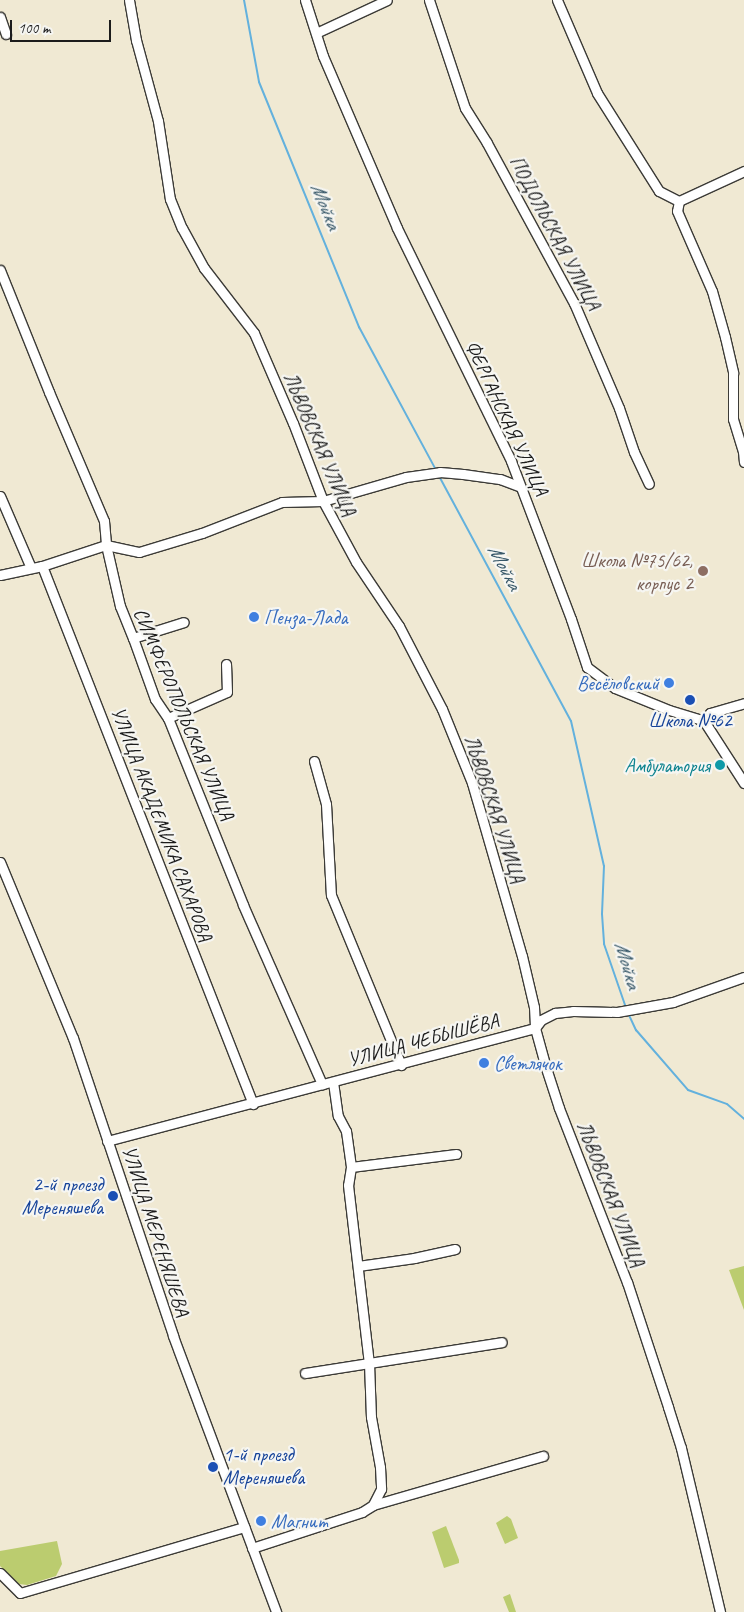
<!DOCTYPE html>
<meta charset="utf-8">
<style>
body{margin:0}
#map{position:relative;width:744px;height:1612px;overflow:hidden;background:#f0e9d3;font-family:Caveat,sans-serif}
div>[style]{position:absolute}
[style*='--x']{left:calc(var(--x)*1px);top:calc(var(--y)*1px);width:calc(var(--w)*1px);rotate:calc(var(--a)*1deg)}
.green>*{inset:0;background:#bbcc6f}
.stream>*{height:2px;margin:-1px;padding:0 1px;transform-origin:1px;border-radius:1px;background:#63b1dd}
.roads{filter:drop-shadow(1px 0 #3c3b37) drop-shadow(-1px 0 #3c3b37) drop-shadow(0 1px #3c3b37) drop-shadow(0 -1px #3c3b37)}
.minor>*{height:9px;margin:-4.5px;padding:0 4.5px;transform-origin:4.5px;border-radius:4.5px;background:#fff}
.dots>*{width:14px;height:14px;translate:-50% -50%;box-sizing:border-box;border:2px solid #f6f6f2;border-radius:50%}
span{translate:-50% -50%;white-space:nowrap;text-align:center;line-height:1.15;-webkit-text-stroke:4.5px #f6f6f2;paint-order:stroke}
.street-label{font-size:20px;color:#1c1c1c}
.education-label{font-size:20px;color:#785e54}
.right{translate:-100% -50%;text-align:right}
.shop-label{font-size:20px;color:#366cbe}
.left{translate:0 -50%;text-align:left}
.transit-label{font-size:20px;color:#164399}
.culture-label{font-size:20px;color:#0d838f}
.water-label{font-size:21px;color:#385869;font-style:italic}
.scale{position:absolute;left:10px;top:20px;width:101px;height:22px;box-sizing:border-box;border:2px solid #1c1c1c;border-top:0;padding-left:6px;font-size:15px;line-height:18px;white-space:nowrap;color:#1c1c1c;-webkit-text-stroke:4px #f6f6f2;paint-order:stroke}
</style>
<div id="map">
<div class="green">
<div style="clip-path:polygon(744px 1266px,744px 1310px,729px 1270px)"></div>
<div style="clip-path:polygon(507px 1516px,511px 1519px,518px 1538px,505px 1544px,496px 1523px)"></div>
<div style="clip-path:polygon(446px 1526px,459px 1560px,459px 1563px,444px 1568px,432px 1532px)"></div>
<div style="clip-path:polygon(57px 1541px,62px 1564px,56px 1576px,27px 1585px,19px 1584px,0 1566px,0 1551px)"></div>
<div style="clip-path:polygon(510px 1594px,516px 1612px,509px 1612px,503px 1597px)"></div>
</div>
<div class="stream">
<div style="--x:244;--y:0;--w:83;--a:79.6"></div>
<div style="--x:259;--y:82;--w:265;--a:67.8"></div>
<div style="--x:359;--y:327;--w:162;--a:61.7"></div>
<div style="--x:439;--y:476;--w:278;--a:61.7"></div>
<div style="--x:571;--y:721;--w:149;--a:77.2"></div>
<div style="--x:604;--y:866;--w:48;--a:92.4"></div>
<div style="--x:602;--y:914;--w:30;--a:86"></div>
<div style="--x:604;--y:944;--w:68;--a:71"></div>
<div style="--x:628;--y:1013;--w:19;--a:65"></div>
<div style="--x:636;--y:1030;--w:79;--a:49.1"></div>
<div style="--x:688;--y:1090;--w:41;--a:19.7"></div>
<div style="--x:727;--y:1104;--w:23;--a:41"></div>
</div>
<div class="roads">
<div class="minor">
<div style="--x:129;--y:0;--w:41;--a:80.1"></div>
<div style="--x:136;--y:40;--w:84;--a:74.8"></div>
<div style="--x:158;--y:121;--w:79;--a:81.3"></div>
<div style="--x:170;--y:199;--w:31;--a:68"></div>
<div style="--x:182;--y:228;--w:46;--a:61.2"></div>
<div style="--x:204;--y:268;--w:82;--a:52.4"></div>
<div style="--x:254;--y:333;--w:98;--a:66.6"></div>
<div style="--x:293;--y:423;--w:84;--a:69"></div>
<div style="--x:323;--y:501;--w:69;--a:61.6"></div>
<div style="--x:356;--y:562;--w:77;--a:56.1"></div>
<div style="--x:399;--y:626;--w:93;--a:62.6"></div>
<div style="--x:442;--y:709;--w:80;--a:67.9"></div>
<div style="--x:472;--y:783;--w:180;--a:73.9"></div>
<div style="--x:522;--y:956;--w:52;--a:76.8"></div>
<div style="--x:534;--y:1007;--w:21;--a:87"></div>
<div style="--x:535;--y:1028;--w:41;--a:74.6"></div>
<div style="--x:546;--y:1068;--w:42;--a:72"></div>
<div style="--x:559;--y:1108;--w:187;--a:68.7"></div>
<div style="--x:627;--y:1282;--w:132;--a:71.8"></div>
<div style="--x:668;--y:1407;--w:43;--a:72.4"></div>
<div style="--x:681;--y:1448;--w:169;--a:76.6"></div>
<div style="--x:305;--y:0;--w:59;--a:72.2"></div>
<div style="--x:323;--y:56;--w:187;--a:66.7"></div>
<div style="--x:397;--y:228;--w:259;--a:63.9"></div>
<div style="--x:511;--y:461;--w:169;--a:69.2"></div>
<div style="--x:571;--y:619;--w:51;--a:71.6"></div>
<div style="--x:587;--y:667;--w:35;--a:37"></div>
<div style="--x:615;--y:688;--w:58;--a:22.2"></div>
<div style="--x:669;--y:710;--w:37;--a:17"></div>
<div style="--x:704;--y:721;--w:74;--a:57.2"></div>
<div style="--x:429;--y:0;--w:114;--a:71.6"></div>
<div style="--x:465;--y:108;--w:41;--a:57.8"></div>
<div style="--x:487;--y:143;--w:182;--a:61.5"></div>
<div style="--x:574;--y:303;--w:114;--a:66.8"></div>
<div style="--x:619;--y:408;--w:46;--a:71.2"></div>
<div style="--x:634;--y:452;--w:35;--a:65"></div>
<div style="--x:557;--y:0;--w:101;--a:66.7"></div>
<div style="--x:597;--y:93;--w:116;--a:57.7"></div>
<div style="--x:659;--y:191;--w:22;--a:27"></div>
<div style="--x:679;--y:201;--w:72;--a:-24.8"></div>
<div style="--x:0;--y:17;--w:18;--a:71"></div>
<div style="--x:316;--y:33;--w:78;--a:-24.9"></div>
<div style="--x:679;--y:201;--w:10;--a:101"></div>
<div style="--x:677;--y:211;--w:87;--a:66.4"></div>
<div style="--x:712;--y:291;--w:48;--a:74.2"></div>
<div style="--x:725;--y:337;--w:37;--a:77"></div>
<div style="--x:733;--y:373;--w:46;--a:90"></div>
<div style="--x:733;--y:419;--w:34;--a:73"></div>
<div style="--x:743;--y:451;--w:11;--a:85"></div>
<div style="--x:0;--y:270;--w:131;--a:68.1"></div>
<div style="--x:49;--y:392;--w:140;--a:66.9"></div>
<div style="--x:104;--y:521;--w:24;--a:85"></div>
<div style="--x:106;--y:545;--w:63;--a:77.1"></div>
<div style="--x:120;--y:606;--w:35;--a:68"></div>
<div style="--x:133;--y:638;--w:65;--a:70.2"></div>
<div style="--x:155;--y:699;--w:23;--a:56"></div>
<div style="--x:168;--y:718;--w:201;--a:68.1"></div>
<div style="--x:243;--y:905;--w:196;--a:66.2"></div>
<div style="--x:0;--y:496;--w:78;--a:66.7"></div>
<div style="--x:42;--y:566;--w:578;--a:68.59"></div>
<div style="--x:0;--y:575;--w:43;--a:-12.1"></div>
<div style="--x:42;--y:566;--w:67;--a:-18.2"></div>
<div style="--x:106;--y:545;--w:34;--a:12"></div>
<div style="--x:139;--y:552;--w:66;--a:-16.8"></div>
<div style="--x:202;--y:533;--w:86;--a:-21.2"></div>
<div style="--x:282;--y:502;--w:41;--a:-1.4"></div>
<div style="--x:323;--y:501;--w:86;--a:-16.1"></div>
<div style="--x:406;--y:477;--w:34;--a:-8"></div>
<div style="--x:440;--y:472;--w:23;--a:5"></div>
<div style="--x:463;--y:474;--w:37;--a:8"></div>
<div style="--x:500;--y:479;--w:22;--a:21"></div>
<div style="--x:133;--y:638;--w:53;--a:-17.4"></div>
<div style="--x:168;--y:718;--w:64;--a:-23.8"></div>
<div style="--x:227;--y:692;--w:28;--a:-92"></div>
<div style="--x:704;--y:721;--w:10;--a:-53"></div>
<div style="--x:710;--y:713;--w:35;--a:-16"></div>
<div style="--x:314;--y:761;--w:45;--a:74.4"></div>
<div style="--x:326;--y:804;--w:91;--a:86.9"></div>
<div style="--x:331;--y:895;--w:184;--a:67.6"></div>
<div style="--x:0;--y:862;--w:191;--a:67.5"></div>
<div style="--x:73;--y:1038;--w:314;--a:71.4"></div>
<div style="--x:173;--y:1336;--w:295;--a:69.5"></div>
<div style="--x:333;--y:1082;--w:34;--a:82"></div>
<div style="--x:338;--y:1116;--w:17;--a:62"></div>
<div style="--x:346;--y:1131;--w:36;--a:82"></div>
<div style="--x:351;--y:1167;--w:18;--a:99"></div>
<div style="--x:348;--y:1185;--w:179;--a:83.3"></div>
<div style="--x:369;--y:1363;--w:54;--a:87.9"></div>
<div style="--x:371;--y:1417;--w:51;--a:79.8"></div>
<div style="--x:380;--y:1467;--w:22;--a:87"></div>
<div style="--x:381;--y:1489;--w:18;--a:117"></div>
<div style="--x:107;--y:1141;--w:443;--a:-14.8"></div>
<div style="--x:535;--y:1028;--w:10;--a:-53"></div>
<div style="--x:541;--y:1020;--w:16;--a:-27"></div>
<div style="--x:555;--y:1013;--w:18;--a:-6"></div>
<div style="--x:573;--y:1011;--w:44;--a:1.3"></div>
<div style="--x:617;--y:1012;--w:57;--a:-10.1"></div>
<div style="--x:673;--y:1002;--w:75;--a:-19.4"></div>
<div style="--x:351;--y:1167;--w:106;--a:-7.1"></div>
<div style="--x:358;--y:1266;--w:57;--a:-8.1"></div>
<div style="--x:414;--y:1258;--w:42;--a:-12.4"></div>
<div style="--x:305;--y:1373;--w:199;--a:-8.9"></div>
<div style="--x:252;--y:1548;--w:116;--a:-18.1"></div>
<div style="--x:362;--y:1512;--w:13;--a:-32"></div>
<div style="--x:373;--y:1505;--w:177;--a:-16.1"></div>
<div style="--x:0;--y:1573;--w:28;--a:45"></div>
<div style="--x:20;--y:1593;--w:234;--a:-16.4"></div>
</div>
</div>
<div class="dots">
<div style="left:703px;top:571px;background:#8d6e63"></div>
<div style="left:254px;top:617px;background:#3f7fe0"></div>
<div style="left:669px;top:683px;background:#3f7fe0"></div>
<div style="left:690px;top:700px;background:#1a4fb4"></div>
<div style="left:720px;top:765px;background:#0f9aa8"></div>
<div style="left:484px;top:1063px;background:#3f7fe0"></div>
<div style="left:113px;top:1196px;background:#1a4fb4"></div>
<div style="left:213px;top:1467px;background:#1a4fb4"></div>
<div style="left:261px;top:1521px;background:#3f7fe0"></div>
</div>
<div class="street-label">
<span style="left:555px;top:233px;rotate:62deg">ПОДОЛЬСКАЯ УЛИЦА</span>
<span style="left:507px;top:418px;rotate:65deg">ФЕРГАНСКАЯ УЛИЦА</span>
<span style="left:320px;top:444px;rotate:67deg">ЛЬВОВСКАЯ УЛИЦА</span>
<span style="left:184px;top:714px;rotate:67deg">СИМФЕРОПОЛЬСКАЯ УЛИЦА</span>
<span style="left:495px;top:809px;rotate:72deg">ЛЬВОВСКАЯ УЛИЦА</span>
<span style="left:162px;top:824px;rotate:69deg">УЛИЦА АКАДЕМИКА САХАРОВА</span>
<span style="left:423px;top:1040px;rotate:-15deg">УЛИЦА ЧЕБЫШЁВА</span>
<span style="left:611px;top:1194px;rotate:69deg">ЛЬВОВСКАЯ УЛИЦА</span>
<span style="left:156px;top:1231px;rotate:72deg">УЛИЦА МЕРЕНЯШЕВА</span>
</div>
<div class="education-label">
<span class="right" style="left:693px;top:572px">Школа №75/62,<br>корпус 2</span>
</div>
<div class="shop-label">
<span class="left" style="left:264px;top:617px">Пенза-Лада</span>
<span class="right" style="left:659px;top:683px">Весёловский</span>
<span class="left" style="left:494px;top:1063px">Светлячок</span>
<span class="left" style="left:271px;top:1521px">Магнит</span>
</div>
<div class="transit-label">
<span style="left:690px;top:720px">Школа №62</span>
<span class="right" style="left:103px;top:1196px">2-й проезд<br>Мереняшева</span>
<span class="left" style="left:223px;top:1466px">1-й проезд<br>Мереняшева</span>
</div>
<div class="culture-label">
<span class="right" style="left:710px;top:765px">Амбулатория</span>
</div>
<div class="water-label">
<span style="left:326px;top:206px;rotate:68deg">Мойка</span>
<span style="left:505px;top:567px;rotate:62deg">Мойка</span>
<span style="left:628px;top:965px;rotate:74deg">Мойка</span>
</div>
<div class="scale">100 m</div>
</div>
